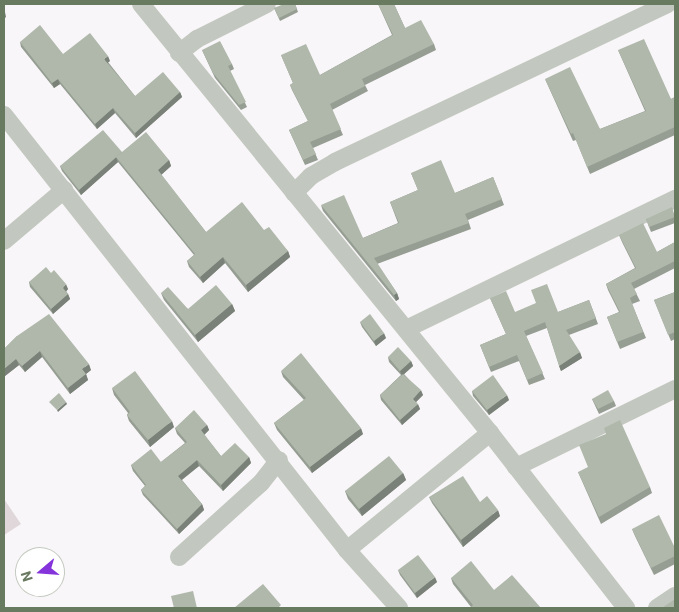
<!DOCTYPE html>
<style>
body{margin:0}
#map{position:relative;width:679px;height:612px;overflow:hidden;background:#f8f6f8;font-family:Roboto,sans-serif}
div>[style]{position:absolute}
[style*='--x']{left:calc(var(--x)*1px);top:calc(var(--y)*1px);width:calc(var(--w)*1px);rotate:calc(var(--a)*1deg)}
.green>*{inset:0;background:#dfd7d9}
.minor>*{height:18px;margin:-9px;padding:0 9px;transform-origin:9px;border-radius:9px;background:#c2c8bf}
.wall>*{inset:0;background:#969e93}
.shaded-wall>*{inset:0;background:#7a8178}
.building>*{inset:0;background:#afb8ab}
span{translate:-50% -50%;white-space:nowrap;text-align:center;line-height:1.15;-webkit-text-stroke:5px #fff;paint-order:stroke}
.frame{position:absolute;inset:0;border:5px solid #687a60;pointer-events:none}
.north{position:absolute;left:15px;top:547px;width:50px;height:50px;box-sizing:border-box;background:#fff;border:1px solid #c3cabf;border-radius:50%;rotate:252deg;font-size:14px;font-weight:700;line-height:20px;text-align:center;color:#687a60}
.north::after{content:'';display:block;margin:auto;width:18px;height:22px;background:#8434da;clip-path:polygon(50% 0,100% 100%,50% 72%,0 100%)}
</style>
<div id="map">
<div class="green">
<div style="clip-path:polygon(4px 499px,21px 524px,4px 535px)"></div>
</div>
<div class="minor">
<div style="--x:141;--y:4;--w:553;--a:50.87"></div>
<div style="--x:490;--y:433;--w:222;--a:52.1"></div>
<div style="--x:179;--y:53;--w:23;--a:-38"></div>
<div style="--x:197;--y:39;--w:78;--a:-26.6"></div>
<div style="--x:4;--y:115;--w:554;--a:51.74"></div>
<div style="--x:347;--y:550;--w:78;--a:48.1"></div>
<div style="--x:294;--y:193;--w:24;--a:-45"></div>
<div style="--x:311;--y:176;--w:28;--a:-30"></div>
<div style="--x:335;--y:162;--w:368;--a:-25.4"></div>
<div style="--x:4;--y:241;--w:79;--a:-40.4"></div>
<div style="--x:406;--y:329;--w:299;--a:-25.8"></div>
<div style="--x:516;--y:467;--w:177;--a:-26.1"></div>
<div style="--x:347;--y:550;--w:185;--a:-39.3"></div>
<div style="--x:179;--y:557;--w:110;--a:-42.1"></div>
<div style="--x:261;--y:483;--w:29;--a:-52"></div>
<div style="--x:657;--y:608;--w:22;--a:-34"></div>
</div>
<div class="wall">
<div style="clip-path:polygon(295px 4px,298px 12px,280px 21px,274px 8px)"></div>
<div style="clip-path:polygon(378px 4px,394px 4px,405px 28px,434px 44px,436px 50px,365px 85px,368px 91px,332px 110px,343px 135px,313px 148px,318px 160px,305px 165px,289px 130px,308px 121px,292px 90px,290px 85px,293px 83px,281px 55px,320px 75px,392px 35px)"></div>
<div style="clip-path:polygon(20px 42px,63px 54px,110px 61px,108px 62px,135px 96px,180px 92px,182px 97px,136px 138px,115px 113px,97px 129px,60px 84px,54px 88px,21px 47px)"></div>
<div style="clip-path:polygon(202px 50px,232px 64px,234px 69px,230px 71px,247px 107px,241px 110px,215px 78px)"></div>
<div style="clip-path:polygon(618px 50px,671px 99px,675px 97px,675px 135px,590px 174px,576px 140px,573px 141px,545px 79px,600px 129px,645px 111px)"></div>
<div style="clip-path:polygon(122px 152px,169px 160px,171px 166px,161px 175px,206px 232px,264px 230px,288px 251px,290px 257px,248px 292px,225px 263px,203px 283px,189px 267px,187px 261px,194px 255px,118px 162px,81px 195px,62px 171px,60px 166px)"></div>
<div style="clip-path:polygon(411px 173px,455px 193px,493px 177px,504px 205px,468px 220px,471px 229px,377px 264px,397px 293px,399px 299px,396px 301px,323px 211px,321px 205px,363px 238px,398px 223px,390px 202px,418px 190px)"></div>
<div style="clip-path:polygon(675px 216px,675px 223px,651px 232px,646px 219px)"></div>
<div style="clip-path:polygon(619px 235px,657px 252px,675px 242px,675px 268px,634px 289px,640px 301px,632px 304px,646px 338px,620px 349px,607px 317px,619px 312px,608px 290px,606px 284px,635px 268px,622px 242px)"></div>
<div style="clip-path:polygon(51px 273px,68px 289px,66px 291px,68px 294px,70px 299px,53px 314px,30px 287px,29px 282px)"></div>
<div style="clip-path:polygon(675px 292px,675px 339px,671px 341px,654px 300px)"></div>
<div style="clip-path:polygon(161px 293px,188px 309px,232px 304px,235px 311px,198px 342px,164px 300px)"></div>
<div style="clip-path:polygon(490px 298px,515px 312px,558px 312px,589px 300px,598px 324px,569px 335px,582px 358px,561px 371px,547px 328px,526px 336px,545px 379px,529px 385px,519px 361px,491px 372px,480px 345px,506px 334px)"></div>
<div style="clip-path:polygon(360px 322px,386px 338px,376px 346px,362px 327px)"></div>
<div style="clip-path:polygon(17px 336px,91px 370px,86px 374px,88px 380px,70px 394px,42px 357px,25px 372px,19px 365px,5px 376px,4px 374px,4px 349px)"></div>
<div style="clip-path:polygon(388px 357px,411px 361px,413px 366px,404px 374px,423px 395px,416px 402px,420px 409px,402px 425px,381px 400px,380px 395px,401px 375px,389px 362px)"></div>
<div style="clip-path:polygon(281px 371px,363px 434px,312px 473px,277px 430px,274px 423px,304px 400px,283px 377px)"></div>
<div style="clip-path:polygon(112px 388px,174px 427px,150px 447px,129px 421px,127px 415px,128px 413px,114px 395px)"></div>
<div style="clip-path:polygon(472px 391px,509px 400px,489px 415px,473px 396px)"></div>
<div style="clip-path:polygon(592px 399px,614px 401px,616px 406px,599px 414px)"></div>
<div style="clip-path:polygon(207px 425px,209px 430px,204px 435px,221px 456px,249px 457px,251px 463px,223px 491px,199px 466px,182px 480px,202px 504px,204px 510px,179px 534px,143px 495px,141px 490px,145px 486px,133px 471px,131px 465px,161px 462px,185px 443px,177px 434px,175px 428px)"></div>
<div style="clip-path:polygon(578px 472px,650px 487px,652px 493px,601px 524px)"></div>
<div style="clip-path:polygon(403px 473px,406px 480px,362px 516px,348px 499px,345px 491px)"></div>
<div style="clip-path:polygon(429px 497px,500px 516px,463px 547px,432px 503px)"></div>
<div style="clip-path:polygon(632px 529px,675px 548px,675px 564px,654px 575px,635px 536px)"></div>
<div style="clip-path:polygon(398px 570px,437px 582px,417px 598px,400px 575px)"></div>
<div style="clip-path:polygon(451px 578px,494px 590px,541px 608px,471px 607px,453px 584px)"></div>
</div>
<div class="shaded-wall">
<div style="clip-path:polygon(5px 12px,6px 17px,4px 19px,4px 13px)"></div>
<div style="clip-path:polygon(108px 56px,110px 61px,106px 64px,104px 59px)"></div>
<div style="clip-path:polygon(58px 79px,60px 84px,54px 88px,52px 83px)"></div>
<div style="clip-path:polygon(180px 92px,182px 97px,136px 138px,135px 133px)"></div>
<div style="clip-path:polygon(113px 108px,115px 113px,97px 129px,95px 124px)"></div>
<div style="clip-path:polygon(122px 152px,116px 157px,118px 162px,81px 195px,79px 190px)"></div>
<div style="clip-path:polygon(169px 160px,171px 166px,160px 176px,158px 170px)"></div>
<div style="clip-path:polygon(288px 251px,290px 257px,248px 292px,246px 285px)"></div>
<div style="clip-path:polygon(223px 257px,225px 263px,203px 283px,200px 277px)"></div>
<div style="clip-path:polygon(66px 284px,68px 289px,65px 293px,63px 288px)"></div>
<div style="clip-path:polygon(397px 293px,399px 299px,396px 301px,394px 295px)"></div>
<div style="clip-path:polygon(68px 294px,70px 299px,53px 314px,51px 309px)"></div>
<div style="clip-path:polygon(232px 304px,235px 311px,198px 342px,195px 335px)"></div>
<div style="clip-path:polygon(384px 333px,386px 338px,376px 346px,374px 341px)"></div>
<div style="clip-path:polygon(40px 351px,42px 357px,25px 372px,22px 366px)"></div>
<div style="clip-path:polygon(580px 352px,582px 358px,561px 371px,559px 366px)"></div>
<div style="clip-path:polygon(16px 359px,19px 365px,5px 376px,4px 369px)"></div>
<div style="clip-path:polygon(411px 361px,413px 366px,402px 376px,400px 371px)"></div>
<div style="clip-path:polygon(89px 364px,91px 370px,86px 374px,88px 380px,70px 394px,68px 388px,82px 369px)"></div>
<div style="clip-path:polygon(421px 390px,423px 395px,414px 404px,413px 399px)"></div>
<div style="clip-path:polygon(507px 395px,509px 400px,489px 415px,487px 410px)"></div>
<div style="clip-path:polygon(66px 402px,67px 404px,58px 412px,57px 410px)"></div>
<div style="clip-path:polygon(418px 404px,420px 409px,402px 425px,400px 420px)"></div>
<div style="clip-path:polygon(172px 421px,174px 427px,150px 447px,148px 440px)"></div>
<div style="clip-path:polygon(207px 425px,209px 430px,203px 436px,201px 430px)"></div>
<div style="clip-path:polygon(361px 428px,363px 434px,312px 473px,310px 467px)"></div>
<div style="clip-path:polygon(249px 457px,251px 463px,223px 491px,221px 485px)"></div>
<div style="clip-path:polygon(197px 460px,199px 466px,180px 481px,178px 476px)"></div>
<div style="clip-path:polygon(403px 473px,406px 480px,362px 516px,359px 509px)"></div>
<div style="clip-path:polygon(202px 504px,204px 510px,179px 534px,177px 529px)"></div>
<div style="clip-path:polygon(498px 510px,500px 516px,463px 547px,461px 540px)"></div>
<div style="clip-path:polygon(435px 577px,437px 582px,417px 598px,415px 593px)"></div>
</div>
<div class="building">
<div style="clip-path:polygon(284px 4px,295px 4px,297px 9px,279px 18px,274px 8px)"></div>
<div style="clip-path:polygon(378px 4px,394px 4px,405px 28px,421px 20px,434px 44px,362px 79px,365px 86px,330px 104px,341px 129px,310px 142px,316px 154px,303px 160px,289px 130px,308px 121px,290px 85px,293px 83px,281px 55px,306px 44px,320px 75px,393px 35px)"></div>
<div style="clip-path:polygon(40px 25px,63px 54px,90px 33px,108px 56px,104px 59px,135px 96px,163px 72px,180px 92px,135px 133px,113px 108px,95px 124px,58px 79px,52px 83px,20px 42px)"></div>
<div style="clip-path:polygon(644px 39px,671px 99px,675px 97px,675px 127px,587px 167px,573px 133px,571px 134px,545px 79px,570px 67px,600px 129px,646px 111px,618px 50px)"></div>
<div style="clip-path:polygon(220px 41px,232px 64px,228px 66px,246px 102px,239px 105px,213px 73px,202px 50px)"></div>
<div style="clip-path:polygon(103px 130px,122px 152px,79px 190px,60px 166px)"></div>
<div style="clip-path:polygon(146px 132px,169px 160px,158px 170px,206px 232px,242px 202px,264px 230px,269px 227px,288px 251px,246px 285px,223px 257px,200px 277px,187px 261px,195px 254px,116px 157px)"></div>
<div style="clip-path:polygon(441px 160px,455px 193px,493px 177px,502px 199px,465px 214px,469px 223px,374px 258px,397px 293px,394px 295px,321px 205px,344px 195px,363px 238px,399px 223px,390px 202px,418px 190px,411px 173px)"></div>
<div style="clip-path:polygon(672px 207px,675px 217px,649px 227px,646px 219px)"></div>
<div style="clip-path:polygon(643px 223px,657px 252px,675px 242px,675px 261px,631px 283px,637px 294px,630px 298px,643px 332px,617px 342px,607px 317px,620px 312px,606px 284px,636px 268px,619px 235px)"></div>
<div style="clip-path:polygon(46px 267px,51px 273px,54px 270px,66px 284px,63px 288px,68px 294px,51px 309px,29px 282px)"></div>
<div style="clip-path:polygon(547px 284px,558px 312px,589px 300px,596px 318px,566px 330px,580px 352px,559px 366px,545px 322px,524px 331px,543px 373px,527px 380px,517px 355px,489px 367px,480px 345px,506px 334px,490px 298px,506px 291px,515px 312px,536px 303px,531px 290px)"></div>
<div style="clip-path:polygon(216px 285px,232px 304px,195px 335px,161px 293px,168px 287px,188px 309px)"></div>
<div style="clip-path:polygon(675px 292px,675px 332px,668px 335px,654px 300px)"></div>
<div style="clip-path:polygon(49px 314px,89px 364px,82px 369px,86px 374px,68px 388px,40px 351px,22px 366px,16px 359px,4px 369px,4px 349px,17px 336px)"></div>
<div style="clip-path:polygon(370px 314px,384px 333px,374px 341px,360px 322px)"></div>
<div style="clip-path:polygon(398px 347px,411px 361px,400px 371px,388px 357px)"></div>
<div style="clip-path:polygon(301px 353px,361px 428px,310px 467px,274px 423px,306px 398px,281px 371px)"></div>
<div style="clip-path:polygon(135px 371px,172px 421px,148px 440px,127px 415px,130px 412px,112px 388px)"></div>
<div style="clip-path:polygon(403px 374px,421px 390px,413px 399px,418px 404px,400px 420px,380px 395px)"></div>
<div style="clip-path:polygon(493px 375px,507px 395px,487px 410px,472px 391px)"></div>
<div style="clip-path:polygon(608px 390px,614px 401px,598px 409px,592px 399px)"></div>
<div style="clip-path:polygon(59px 393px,66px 402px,57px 410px,49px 402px)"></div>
<div style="clip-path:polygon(194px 410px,207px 425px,201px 430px,221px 456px,235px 443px,249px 457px,221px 485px,197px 460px,178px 476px,202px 504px,177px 529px,141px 490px,146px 485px,131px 465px,151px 449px,161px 462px,187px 442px,175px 428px)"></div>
<div style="clip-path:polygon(620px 420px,650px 487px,599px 517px,578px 472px,588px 467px,579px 445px,606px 434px,604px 428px)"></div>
<div style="clip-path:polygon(389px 456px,403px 473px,359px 509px,345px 491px)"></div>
<div style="clip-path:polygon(463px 476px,480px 502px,487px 496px,498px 510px,461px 540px,429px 497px)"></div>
<div style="clip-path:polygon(659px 515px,675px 548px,675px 556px,651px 568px,632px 529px)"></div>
<div style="clip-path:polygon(418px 555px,435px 577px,415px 593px,398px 570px)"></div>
<div style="clip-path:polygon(471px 561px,494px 590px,512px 575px,541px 608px,470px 608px,473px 605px,451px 578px)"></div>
<div style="clip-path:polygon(263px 584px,281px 605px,278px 608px,234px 608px)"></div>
<div style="clip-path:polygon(193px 591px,197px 608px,174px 608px,171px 596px)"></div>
<div style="clip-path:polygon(675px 599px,675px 608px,662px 608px)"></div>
</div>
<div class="frame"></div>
<div class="north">N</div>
</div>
